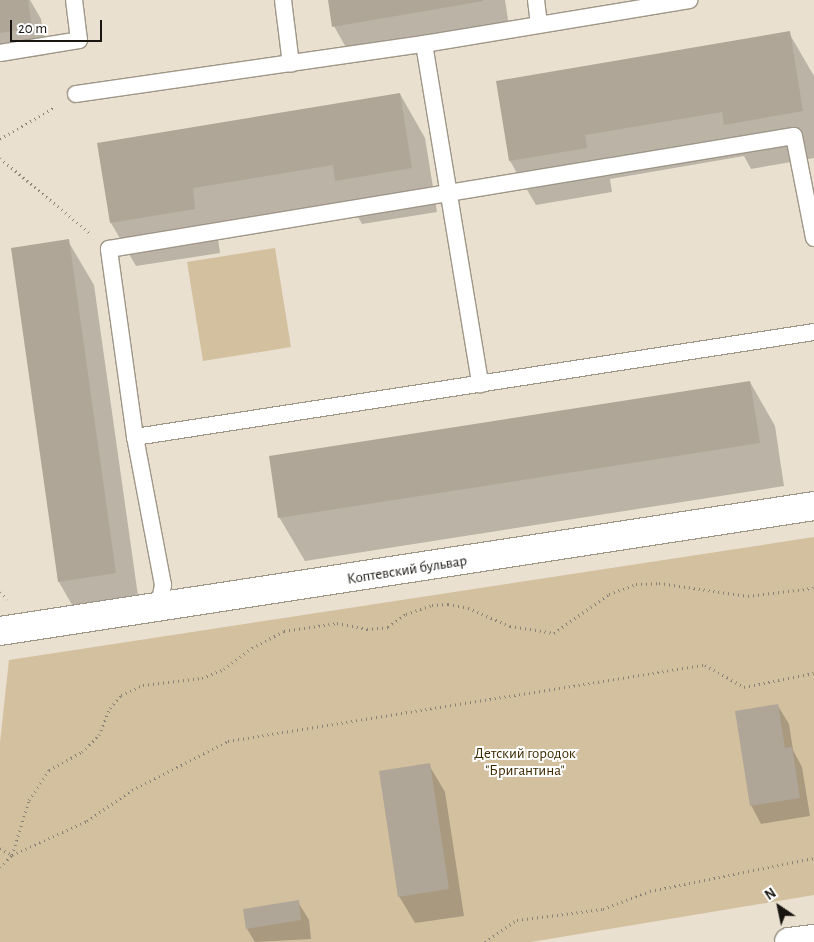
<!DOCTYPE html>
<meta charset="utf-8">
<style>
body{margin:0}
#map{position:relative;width:814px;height:942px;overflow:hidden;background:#e9e0d0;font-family:"Alegreya Sans",sans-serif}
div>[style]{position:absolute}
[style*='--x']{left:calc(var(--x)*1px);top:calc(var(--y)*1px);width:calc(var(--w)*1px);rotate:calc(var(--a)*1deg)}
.green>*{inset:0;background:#d3c09f}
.shadow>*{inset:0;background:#0003}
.building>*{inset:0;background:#afa697}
.path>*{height:3px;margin-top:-1.5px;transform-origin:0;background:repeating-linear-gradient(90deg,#888277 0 1px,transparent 0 5px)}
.roads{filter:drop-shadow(1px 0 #9e9687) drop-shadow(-1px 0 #9e9687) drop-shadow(0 1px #9e9687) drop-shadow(0 -1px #9e9687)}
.service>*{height:16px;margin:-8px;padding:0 8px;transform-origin:8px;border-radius:8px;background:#fff}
.minor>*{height:28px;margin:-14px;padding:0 14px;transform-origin:14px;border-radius:14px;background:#fff}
.tertiary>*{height:28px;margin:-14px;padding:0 14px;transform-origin:14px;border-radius:14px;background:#fff}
span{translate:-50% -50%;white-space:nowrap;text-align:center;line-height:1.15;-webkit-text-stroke:4px #fff;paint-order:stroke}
.street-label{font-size:15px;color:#191611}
.park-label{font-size:15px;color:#3f2b02}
.north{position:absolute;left:754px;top:882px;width:50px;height:50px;-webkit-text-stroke:4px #fff;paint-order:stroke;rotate:326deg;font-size:14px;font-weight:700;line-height:20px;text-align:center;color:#191611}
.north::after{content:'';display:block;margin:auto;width:18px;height:22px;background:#191611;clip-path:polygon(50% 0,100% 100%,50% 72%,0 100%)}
.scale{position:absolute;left:10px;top:20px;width:92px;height:22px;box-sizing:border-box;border:2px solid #191611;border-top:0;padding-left:6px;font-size:15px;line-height:18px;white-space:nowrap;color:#191611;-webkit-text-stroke:4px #fff;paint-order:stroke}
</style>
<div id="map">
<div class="green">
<div style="clip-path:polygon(275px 248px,291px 347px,203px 361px,187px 262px)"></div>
<div style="clip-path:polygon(814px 537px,814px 895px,531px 942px,0 942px,0 742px,9px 660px)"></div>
</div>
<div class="shadow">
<div style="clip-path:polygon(0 0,30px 0,41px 19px,47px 55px,0 62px)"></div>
<div style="clip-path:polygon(329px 0,505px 0,509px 26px,349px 53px,334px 26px)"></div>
<div style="clip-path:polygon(789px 33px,814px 76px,814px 158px,751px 169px,744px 156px,610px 179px,612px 192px,536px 205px,510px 161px)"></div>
<div style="clip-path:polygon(400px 94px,425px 138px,437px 212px,362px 224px,354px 210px,217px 232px,220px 253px,136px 266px,111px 223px)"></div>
<div style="clip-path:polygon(68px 241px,94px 285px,141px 617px,84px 626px,59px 582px)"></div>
<div style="clip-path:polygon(750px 382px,775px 426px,784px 486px,305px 561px,279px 517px)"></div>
<div style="clip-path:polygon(778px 706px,789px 724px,793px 750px,802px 767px,810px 816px,761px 824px,751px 805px)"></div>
<div style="clip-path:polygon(429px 765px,445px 792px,464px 916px,415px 923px,399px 896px)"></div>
<div style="clip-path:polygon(298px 902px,309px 920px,311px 939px,255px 942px,247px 929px)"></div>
</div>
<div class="building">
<div style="clip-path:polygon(0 0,28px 0,32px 28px,0 33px)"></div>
<div style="clip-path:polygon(328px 0,483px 0,483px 1px,332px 27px)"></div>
<div style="clip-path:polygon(790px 31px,803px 111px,724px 125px,722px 112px,585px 135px,587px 148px,509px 161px,496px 81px)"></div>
<div style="clip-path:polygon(400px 93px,412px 168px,335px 181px,333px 165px,193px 188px,195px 209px,110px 223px,97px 143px)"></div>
<div style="clip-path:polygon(69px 239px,116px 573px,58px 582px,11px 248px)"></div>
<div style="clip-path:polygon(750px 381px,760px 443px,278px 518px,269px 456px)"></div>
<div style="clip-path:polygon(778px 704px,785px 748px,792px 747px,800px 798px,750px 806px,735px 711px)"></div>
<div style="clip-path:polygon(430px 763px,449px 889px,398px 897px,379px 771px)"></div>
<div style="clip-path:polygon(299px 900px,301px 920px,246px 929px,243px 909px)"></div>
</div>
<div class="path">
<div style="--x:0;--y:139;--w:64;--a:-30.2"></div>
<div style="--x:0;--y:158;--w:119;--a:39.9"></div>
<div style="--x:0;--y:592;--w:10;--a:45"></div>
<div style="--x:0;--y:848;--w:14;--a:30"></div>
<div style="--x:12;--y:855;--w:58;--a:-72.8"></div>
<div style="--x:29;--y:800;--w:36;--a:-56"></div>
<div style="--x:49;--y:770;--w:38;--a:-29"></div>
<div style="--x:82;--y:752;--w:24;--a:-45"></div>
<div style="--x:99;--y:735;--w:29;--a:-68"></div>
<div style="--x:110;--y:708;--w:17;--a:-50"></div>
<div style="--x:121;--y:695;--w:24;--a:-24"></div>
<div style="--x:143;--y:685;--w:59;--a:-6.8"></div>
<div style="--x:202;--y:678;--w:24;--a:-22"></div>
<div style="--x:224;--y:669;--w:35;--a:-37"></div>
<div style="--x:252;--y:648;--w:36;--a:-28"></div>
<div style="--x:284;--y:631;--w:54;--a:-8.6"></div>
<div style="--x:337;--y:623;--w:31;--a:11"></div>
<div style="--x:367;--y:629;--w:21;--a:-5"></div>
<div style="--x:388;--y:627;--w:22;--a:-36"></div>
<div style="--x:406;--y:614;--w:28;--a:-19"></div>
<div style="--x:432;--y:605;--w:16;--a:-4"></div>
<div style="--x:448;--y:604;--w:20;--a:11"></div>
<div style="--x:468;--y:608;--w:46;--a:23.2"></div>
<div style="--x:510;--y:626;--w:45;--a:9"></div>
<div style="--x:554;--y:633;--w:67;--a:-35.3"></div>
<div style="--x:609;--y:594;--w:29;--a:-20"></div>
<div style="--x:636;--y:584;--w:23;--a:-2"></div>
<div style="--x:659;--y:583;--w:90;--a:8.3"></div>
<div style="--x:748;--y:596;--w:66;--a:-6.9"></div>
<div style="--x:0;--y:867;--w:17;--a:-45"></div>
<div style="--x:12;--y:855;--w:82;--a:-24.4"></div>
<div style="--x:87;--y:821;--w:55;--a:-34.6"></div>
<div style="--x:132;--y:790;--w:108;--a:-27"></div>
<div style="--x:228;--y:741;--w:483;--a:-9.1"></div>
<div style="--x:705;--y:665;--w:45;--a:29.4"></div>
<div style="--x:744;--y:687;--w:71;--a:-11.3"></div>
<div style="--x:485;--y:942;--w:39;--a:-35"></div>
<div style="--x:517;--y:920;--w:87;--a:-7.3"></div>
<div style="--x:603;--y:909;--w:50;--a:-21"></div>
<div style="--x:650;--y:891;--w:167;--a:-11.4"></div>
</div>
<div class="roads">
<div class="service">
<div style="--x:283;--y:0;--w:64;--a:82.9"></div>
<div style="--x:536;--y:0;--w:25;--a:83"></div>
<div style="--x:424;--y:44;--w:269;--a:-9.4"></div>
<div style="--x:0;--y:53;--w:80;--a:-9.3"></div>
<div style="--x:79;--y:40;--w:40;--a:-97.1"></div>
<div style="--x:76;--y:94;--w:352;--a:-8.2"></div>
<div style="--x:424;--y:44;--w:345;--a:80.6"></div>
<div style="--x:135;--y:437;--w:687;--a:-8.79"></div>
<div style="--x:158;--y:609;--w:25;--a:-78"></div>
<div style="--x:163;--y:585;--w:151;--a:-100.7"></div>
<div style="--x:135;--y:437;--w:190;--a:-97.9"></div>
<div style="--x:109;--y:249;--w:694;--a:-9.37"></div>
<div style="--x:794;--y:136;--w:104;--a:78.9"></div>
</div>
<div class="minor">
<div style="--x:0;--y:631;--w:824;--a:-8.73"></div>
</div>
<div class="tertiary">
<div style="--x:789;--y:942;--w:25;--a:-7"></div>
</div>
</div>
<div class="street-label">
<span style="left:407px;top:570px;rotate:-9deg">Коптевский бульвар</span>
</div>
<div class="park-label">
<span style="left:525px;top:762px">Детский городок<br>"Бригантина"</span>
</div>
<div class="north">N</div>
<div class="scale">20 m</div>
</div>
